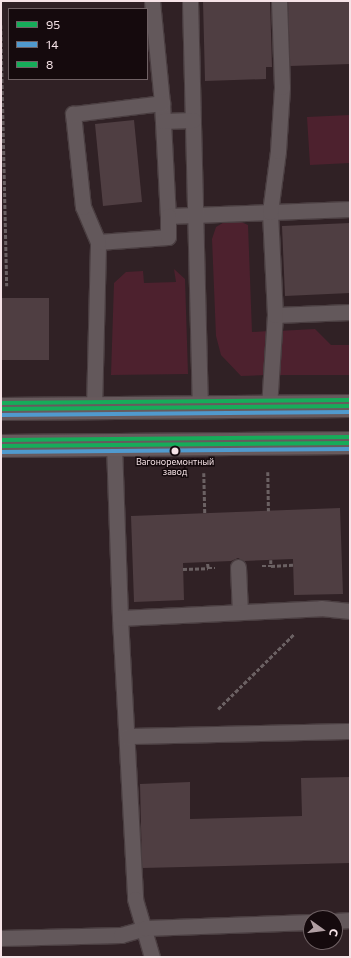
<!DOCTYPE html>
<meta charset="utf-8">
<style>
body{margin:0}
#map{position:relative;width:351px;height:958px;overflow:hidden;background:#302125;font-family:Commissioner,sans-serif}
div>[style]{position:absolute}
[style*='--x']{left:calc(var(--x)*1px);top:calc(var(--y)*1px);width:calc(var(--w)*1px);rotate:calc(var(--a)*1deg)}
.green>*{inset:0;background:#4d212e}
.building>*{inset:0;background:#4f3e42}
.path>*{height:2.5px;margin-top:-1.25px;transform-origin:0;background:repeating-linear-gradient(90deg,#6b6163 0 4px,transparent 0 6px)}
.roads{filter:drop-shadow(1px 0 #4a3e41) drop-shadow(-1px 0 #4a3e41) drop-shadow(0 1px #4a3e41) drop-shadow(0 -1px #4a3e41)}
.service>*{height:15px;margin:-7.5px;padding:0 7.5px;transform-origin:7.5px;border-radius:7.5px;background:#63585b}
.secondary>*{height:22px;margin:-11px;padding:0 11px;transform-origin:11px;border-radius:11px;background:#675a5d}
.bus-1>*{height:4px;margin:-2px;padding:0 2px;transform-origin:2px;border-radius:2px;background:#16ac5a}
.bus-2>*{height:4px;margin:-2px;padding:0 2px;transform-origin:2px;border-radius:2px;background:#509ace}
.bus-3>*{height:4px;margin:-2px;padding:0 2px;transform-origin:2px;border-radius:2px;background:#16ac5a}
.dots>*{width:11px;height:11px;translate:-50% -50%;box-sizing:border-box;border:2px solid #150a0d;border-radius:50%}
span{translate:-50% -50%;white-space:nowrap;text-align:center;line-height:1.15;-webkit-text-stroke:3px #150a0d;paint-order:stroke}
.bus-label{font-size:9px;color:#f6e3e7}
.frame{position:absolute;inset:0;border:2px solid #f6e3e7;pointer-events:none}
.legend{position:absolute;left:8px;top:8px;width:140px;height:72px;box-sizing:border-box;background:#150a0d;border:1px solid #6f6164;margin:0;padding:5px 7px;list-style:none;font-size:12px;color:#f6e3e7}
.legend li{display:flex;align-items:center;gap:8px;height:20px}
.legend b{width:20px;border:1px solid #6f6164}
.north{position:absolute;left:303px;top:910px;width:40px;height:40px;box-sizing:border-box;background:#150a0d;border:1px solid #6f6164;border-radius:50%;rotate:104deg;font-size:11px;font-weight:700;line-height:16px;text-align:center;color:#f6e3e7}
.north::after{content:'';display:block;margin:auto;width:14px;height:18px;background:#b19fa3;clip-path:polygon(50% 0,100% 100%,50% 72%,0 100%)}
</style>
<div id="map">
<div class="green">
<div style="clip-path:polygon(350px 115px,350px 163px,310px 165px,307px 117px)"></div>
<div style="clip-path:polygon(237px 220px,248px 225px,252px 332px,269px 331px,266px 375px,241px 376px,221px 355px,216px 336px,212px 239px,216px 227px,226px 221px)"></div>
<div style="clip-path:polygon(174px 269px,185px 279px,188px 374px,111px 375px,114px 283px,126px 272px,143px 271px,144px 283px,176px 282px)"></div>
<div style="clip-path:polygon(315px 329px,331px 345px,350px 345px,350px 375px,275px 375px,278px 331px)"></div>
</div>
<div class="building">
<div style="clip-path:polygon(203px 1px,270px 1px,272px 67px,266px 67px,266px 79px,205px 81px)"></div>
<div style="clip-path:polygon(288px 1px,350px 1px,350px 64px,290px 66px)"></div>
<div style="clip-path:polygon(134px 120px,142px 202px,103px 206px,95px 124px)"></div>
<div style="clip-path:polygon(350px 223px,350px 293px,285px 296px,282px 226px)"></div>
<div style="clip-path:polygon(1px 298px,49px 298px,49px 360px,1px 360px)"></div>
<div style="clip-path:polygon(340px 508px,343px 594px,294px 595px,293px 559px,244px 561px,238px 558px,231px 561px,183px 563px,184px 600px,134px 602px,131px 516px)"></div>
<div style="clip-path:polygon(350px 777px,350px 863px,142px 868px,140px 784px,190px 782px,190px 819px,302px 816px,301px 778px)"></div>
</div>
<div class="path">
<div style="--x:1;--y:25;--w:261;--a:88.7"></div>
<div style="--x:268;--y:472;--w:39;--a:89"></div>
<div style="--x:204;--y:473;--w:40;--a:88.6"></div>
<div style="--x:271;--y:560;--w:6;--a:90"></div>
<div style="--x:271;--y:566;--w:22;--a:-3"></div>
<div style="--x:262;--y:566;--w:9;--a:0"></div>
<div style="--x:208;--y:568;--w:7;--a:0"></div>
<div style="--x:183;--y:569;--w:25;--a:-2"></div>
<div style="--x:208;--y:568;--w:6;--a:-99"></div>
<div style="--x:218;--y:709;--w:107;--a:-44.6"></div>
</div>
<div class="roads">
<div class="service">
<div style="--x:152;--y:1;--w:102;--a:84.4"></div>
<div style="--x:162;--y:103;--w:113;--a:87"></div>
<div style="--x:168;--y:216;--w:182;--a:-2.2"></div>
<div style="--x:190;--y:1;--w:406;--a:88.6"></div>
<div style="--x:163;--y:121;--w:30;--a:-2"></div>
<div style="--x:98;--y:242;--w:70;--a:-4.1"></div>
<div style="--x:168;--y:237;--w:21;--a:-90"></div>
<div style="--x:275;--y:315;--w:75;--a:-2.3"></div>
<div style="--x:269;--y:407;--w:92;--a:-86.3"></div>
<div style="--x:275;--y:315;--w:103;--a:-92.8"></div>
<div style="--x:270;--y:212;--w:62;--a:-82.5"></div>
<div style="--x:278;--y:151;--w:64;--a:-86.4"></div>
<div style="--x:282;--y:87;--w:86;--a:-92"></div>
<div style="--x:94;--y:409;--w:167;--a:-88.6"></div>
<div style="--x:98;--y:242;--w:38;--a:-113"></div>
<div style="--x:83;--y:207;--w:94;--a:-96.1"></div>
<div style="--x:73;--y:114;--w:90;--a:-7"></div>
<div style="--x:114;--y:445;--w:173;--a:88"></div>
<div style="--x:120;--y:618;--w:281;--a:86.9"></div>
<div style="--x:135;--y:899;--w:60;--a:73.7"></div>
<div style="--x:238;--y:567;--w:45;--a:87.5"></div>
<div style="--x:120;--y:618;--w:201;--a:-2.8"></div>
<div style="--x:321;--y:608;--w:29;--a:6"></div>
<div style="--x:127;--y:736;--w:223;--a:-1.3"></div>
<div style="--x:335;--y:921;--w:15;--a:-4"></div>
<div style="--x:1;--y:938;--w:120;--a:-1.4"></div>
<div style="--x:121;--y:935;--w:25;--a:-16"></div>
<div style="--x:145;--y:928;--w:166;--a:-2.1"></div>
</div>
<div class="secondary">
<div style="--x:1;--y:409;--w:349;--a:-0.5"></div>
<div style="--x:1;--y:446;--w:349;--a:-0.5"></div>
</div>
</div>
<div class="bus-1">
<div style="--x:1;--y:409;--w:349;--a:-0.5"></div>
<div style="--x:1;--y:446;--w:349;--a:-0.5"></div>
</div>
<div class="bus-2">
<div style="--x:1;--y:415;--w:349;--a:-0.5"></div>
<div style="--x:1;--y:452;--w:349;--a:-0.5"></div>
</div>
<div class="bus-3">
<div style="--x:1;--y:403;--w:349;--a:-0.5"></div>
<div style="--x:1;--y:440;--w:349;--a:-0.5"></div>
</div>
<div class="dots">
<div style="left:175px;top:451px;background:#f6e3e7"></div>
</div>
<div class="bus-label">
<span style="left:175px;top:467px">Вагоноремонтный<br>завод</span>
</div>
<div class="frame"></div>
<ul class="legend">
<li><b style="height:5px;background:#16ac5a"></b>95</li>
<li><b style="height:5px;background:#509ace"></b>14</li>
<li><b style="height:5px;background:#16ac5a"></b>8</li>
</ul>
<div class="north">С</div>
</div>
